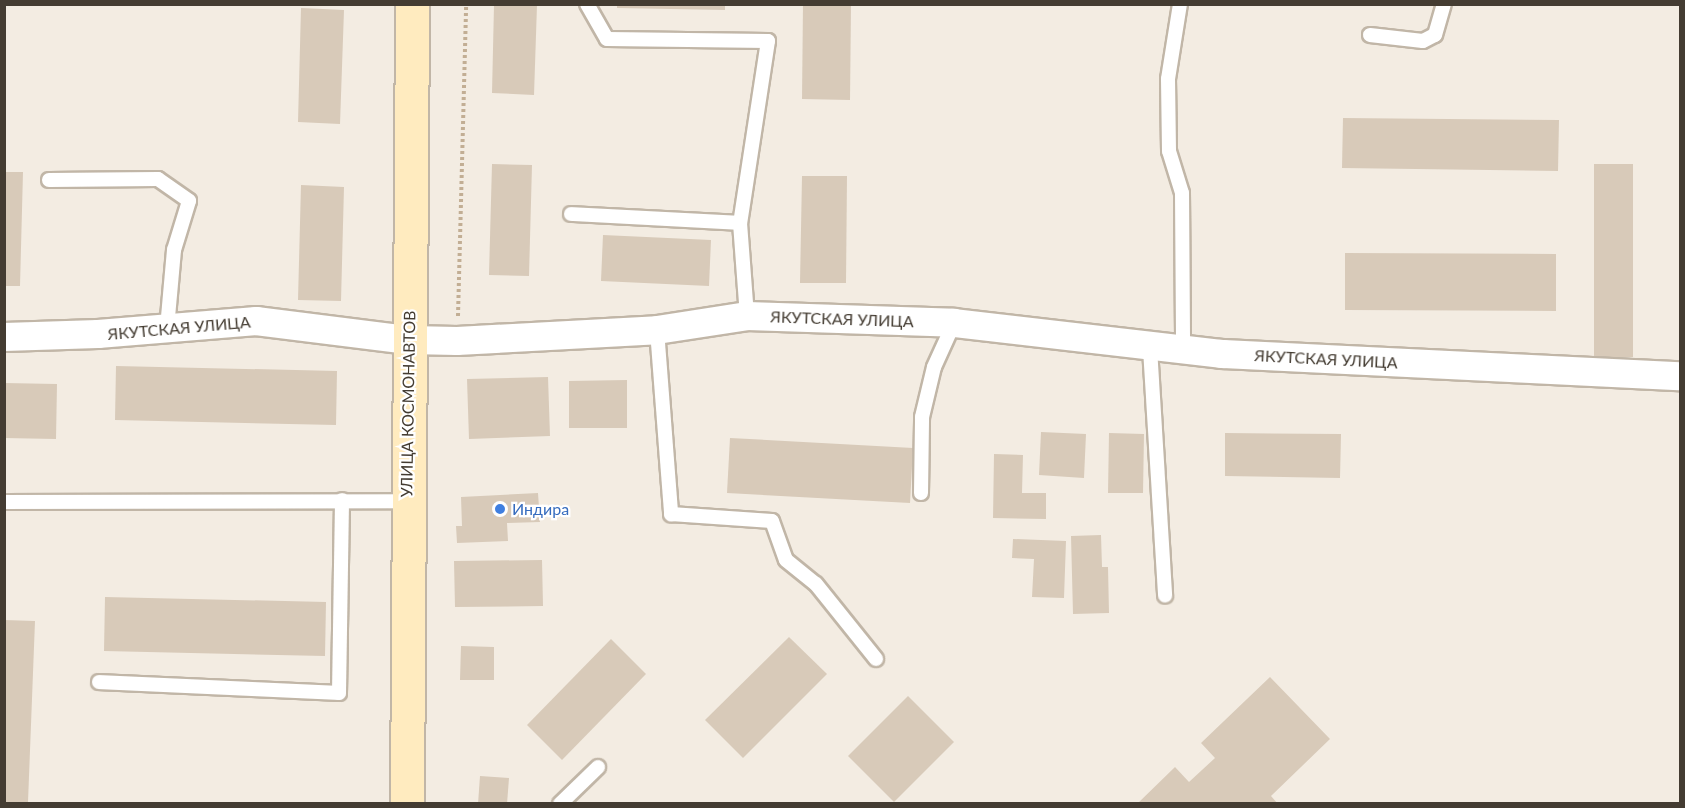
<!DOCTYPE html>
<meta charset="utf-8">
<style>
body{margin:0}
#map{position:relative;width:1685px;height:808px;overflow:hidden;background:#f3ece2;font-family:Lato,sans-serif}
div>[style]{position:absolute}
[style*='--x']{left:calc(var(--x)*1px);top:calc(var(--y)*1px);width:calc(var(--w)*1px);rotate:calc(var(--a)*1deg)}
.building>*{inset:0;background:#d8cab9}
.path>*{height:4px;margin-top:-2px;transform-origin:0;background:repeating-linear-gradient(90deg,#c2ae94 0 3px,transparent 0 6px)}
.roads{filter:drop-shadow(2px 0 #c1b6a7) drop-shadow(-2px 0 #c1b6a7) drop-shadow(0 2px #c1b6a7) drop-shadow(0 -2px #c1b6a7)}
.lane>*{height:14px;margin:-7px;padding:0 7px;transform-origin:7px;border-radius:7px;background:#fff}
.street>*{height:28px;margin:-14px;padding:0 14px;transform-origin:14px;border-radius:14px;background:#fff}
.secondary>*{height:33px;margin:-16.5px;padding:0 16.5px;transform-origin:16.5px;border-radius:16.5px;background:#ffebbf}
.dots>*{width:16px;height:16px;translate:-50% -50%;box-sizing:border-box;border:3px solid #fff;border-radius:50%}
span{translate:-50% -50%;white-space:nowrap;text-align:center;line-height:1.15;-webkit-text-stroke:4.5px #fff;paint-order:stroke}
.street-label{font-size:16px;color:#443c32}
.shop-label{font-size:16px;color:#366cbe}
.left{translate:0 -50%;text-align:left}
.frame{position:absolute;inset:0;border:6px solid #443c32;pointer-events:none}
</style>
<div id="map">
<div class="building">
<div style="clip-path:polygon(617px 4px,725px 4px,725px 10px,617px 8px)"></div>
<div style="clip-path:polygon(803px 4px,851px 4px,850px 100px,802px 99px)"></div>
<div style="clip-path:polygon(494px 5px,537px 5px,534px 95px,492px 93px)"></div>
<div style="clip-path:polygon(301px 8px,344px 10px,340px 124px,298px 122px)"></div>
<div style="clip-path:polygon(1343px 118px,1559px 120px,1558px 171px,1342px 168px)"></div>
<div style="clip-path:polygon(492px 164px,532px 165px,529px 276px,489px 275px)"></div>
<div style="clip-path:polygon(1594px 164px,1633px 164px,1633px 357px,1594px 357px)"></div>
<div style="clip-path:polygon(4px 172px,23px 172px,20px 286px,4px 286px)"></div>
<div style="clip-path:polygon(802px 176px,847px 176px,846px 283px,800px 283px)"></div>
<div style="clip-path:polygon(301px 185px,344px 187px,341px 301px,298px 300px)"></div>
<div style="clip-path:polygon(603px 235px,711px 240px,709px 286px,601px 281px)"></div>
<div style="clip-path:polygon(1345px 253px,1556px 254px,1556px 311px,1345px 310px)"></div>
<div style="clip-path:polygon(116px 366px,337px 371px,336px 425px,115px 420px)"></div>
<div style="clip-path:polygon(548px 377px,550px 436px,469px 439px,467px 379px)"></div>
<div style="clip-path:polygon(627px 380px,627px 428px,569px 428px,569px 381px)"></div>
<div style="clip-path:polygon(4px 383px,57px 384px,56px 439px,4px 438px)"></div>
<div style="clip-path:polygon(1041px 432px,1086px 434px,1084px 478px,1039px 475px)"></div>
<div style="clip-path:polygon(1109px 433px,1144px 434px,1143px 493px,1108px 493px)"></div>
<div style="clip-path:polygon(1225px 433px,1341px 434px,1340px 478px,1225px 476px)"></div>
<div style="clip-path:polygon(730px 438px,913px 448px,910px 503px,727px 493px)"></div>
<div style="clip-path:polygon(994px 454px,1023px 455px,1022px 493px,1046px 493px,1046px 519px,993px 518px)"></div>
<div style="clip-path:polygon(538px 493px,540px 522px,507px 523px,508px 541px,457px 543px,456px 526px,462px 526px,461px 497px)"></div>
<div style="clip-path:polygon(1101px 535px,1102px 567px,1108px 567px,1109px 613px,1073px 614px,1071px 536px)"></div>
<div style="clip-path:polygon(1013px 539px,1066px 541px,1064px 598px,1032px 597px,1034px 559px,1012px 558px)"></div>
<div style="clip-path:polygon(542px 560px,543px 606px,455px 607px,454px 561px)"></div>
<div style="clip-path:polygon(105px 597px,326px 602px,325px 656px,104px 651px)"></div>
<div style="clip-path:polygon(4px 620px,35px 621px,28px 802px,4px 802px)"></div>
<div style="clip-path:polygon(789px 637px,827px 674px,743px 758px,705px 720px)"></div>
<div style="clip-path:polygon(611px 639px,646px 674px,562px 760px,527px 725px)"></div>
<div style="clip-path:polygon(461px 646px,494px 647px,494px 680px,460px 680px)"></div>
<div style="clip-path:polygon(1270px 677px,1330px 739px,1271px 796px,1278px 804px,1137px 804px,1175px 767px,1189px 782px,1215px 758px,1201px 743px)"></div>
<div style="clip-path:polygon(908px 696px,954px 742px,894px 802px,848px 756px)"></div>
<div style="clip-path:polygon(480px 776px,509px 778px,507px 804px,478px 804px)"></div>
</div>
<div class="path">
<div style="--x:458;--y:316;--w:312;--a:-88.5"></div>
</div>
<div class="roads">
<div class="lane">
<div style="--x:587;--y:4;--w:40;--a:60.3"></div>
<div style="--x:607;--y:39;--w:161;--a:0.7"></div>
<div style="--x:768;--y:41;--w:184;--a:98.7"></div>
<div style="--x:740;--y:223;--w:93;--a:85.7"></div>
<div style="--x:1180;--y:4;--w:76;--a:99.1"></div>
<div style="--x:1168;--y:79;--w:72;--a:89.2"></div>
<div style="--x:1169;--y:151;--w:44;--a:72.8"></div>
<div style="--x:1182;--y:193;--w:157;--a:89.6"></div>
<div style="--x:1370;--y:35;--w:53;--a:6.5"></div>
<div style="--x:1423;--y:41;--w:13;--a:-27"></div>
<div style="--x:1435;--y:35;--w:32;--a:-74"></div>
<div style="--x:49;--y:180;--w:109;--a:-0.5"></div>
<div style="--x:158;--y:179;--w:38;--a:35"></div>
<div style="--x:189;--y:201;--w:51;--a:107"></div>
<div style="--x:174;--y:250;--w:79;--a:95.1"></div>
<div style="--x:571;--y:214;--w:169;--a:3"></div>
<div style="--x:657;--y:330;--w:185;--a:85.6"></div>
<div style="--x:671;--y:514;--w:101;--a:4"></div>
<div style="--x:772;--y:521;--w:41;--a:70.3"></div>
<div style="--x:786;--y:560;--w:38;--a:39"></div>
<div style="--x:816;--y:584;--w:96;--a:51.3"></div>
<div style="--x:1150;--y:348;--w:248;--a:86.5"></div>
<div style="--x:921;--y:493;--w:76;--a:-89.2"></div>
<div style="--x:922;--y:417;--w:51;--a:-76.5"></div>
<div style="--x:934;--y:367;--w:48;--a:-65.6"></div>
<div style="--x:4;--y:502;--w:402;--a:-0.1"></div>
<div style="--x:99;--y:682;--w:240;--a:2.6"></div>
<div style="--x:339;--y:693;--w:193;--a:-89.1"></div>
<div style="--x:560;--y:804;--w:53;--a:-44.2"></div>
</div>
<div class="street">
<div style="--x:4;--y:337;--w:94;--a:-1.8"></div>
<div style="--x:98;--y:334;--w:159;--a:-4.7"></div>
<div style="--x:256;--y:321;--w:154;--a:7.1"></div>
<div style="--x:409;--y:340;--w:48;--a:1.2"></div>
<div style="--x:457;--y:341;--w:200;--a:-3.1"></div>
<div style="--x:657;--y:330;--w:91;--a:-8.8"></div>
<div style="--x:747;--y:316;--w:207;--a:1.9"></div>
<div style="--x:954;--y:323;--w:270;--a:6.6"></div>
<div style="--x:1222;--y:354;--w:459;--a:2.8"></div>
</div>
<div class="secondary">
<div style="--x:407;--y:804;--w:800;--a:-89.64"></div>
</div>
</div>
<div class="dots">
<div style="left:500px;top:509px;background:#3f7fe0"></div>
</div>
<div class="street-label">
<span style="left:842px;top:319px;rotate:2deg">ЯКУТСКАЯ УЛИЦА</span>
<span style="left:179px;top:328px;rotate:-5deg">ЯКУТСКАЯ УЛИЦА</span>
<span style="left:1326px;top:359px;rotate:3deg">ЯКУТСКАЯ УЛИЦА</span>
<span style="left:408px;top:404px;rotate:-89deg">УЛИЦА КОСМОНАВТОВ</span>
</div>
<div class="shop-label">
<span class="left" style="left:512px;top:509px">Индира</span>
</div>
<div class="frame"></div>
</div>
